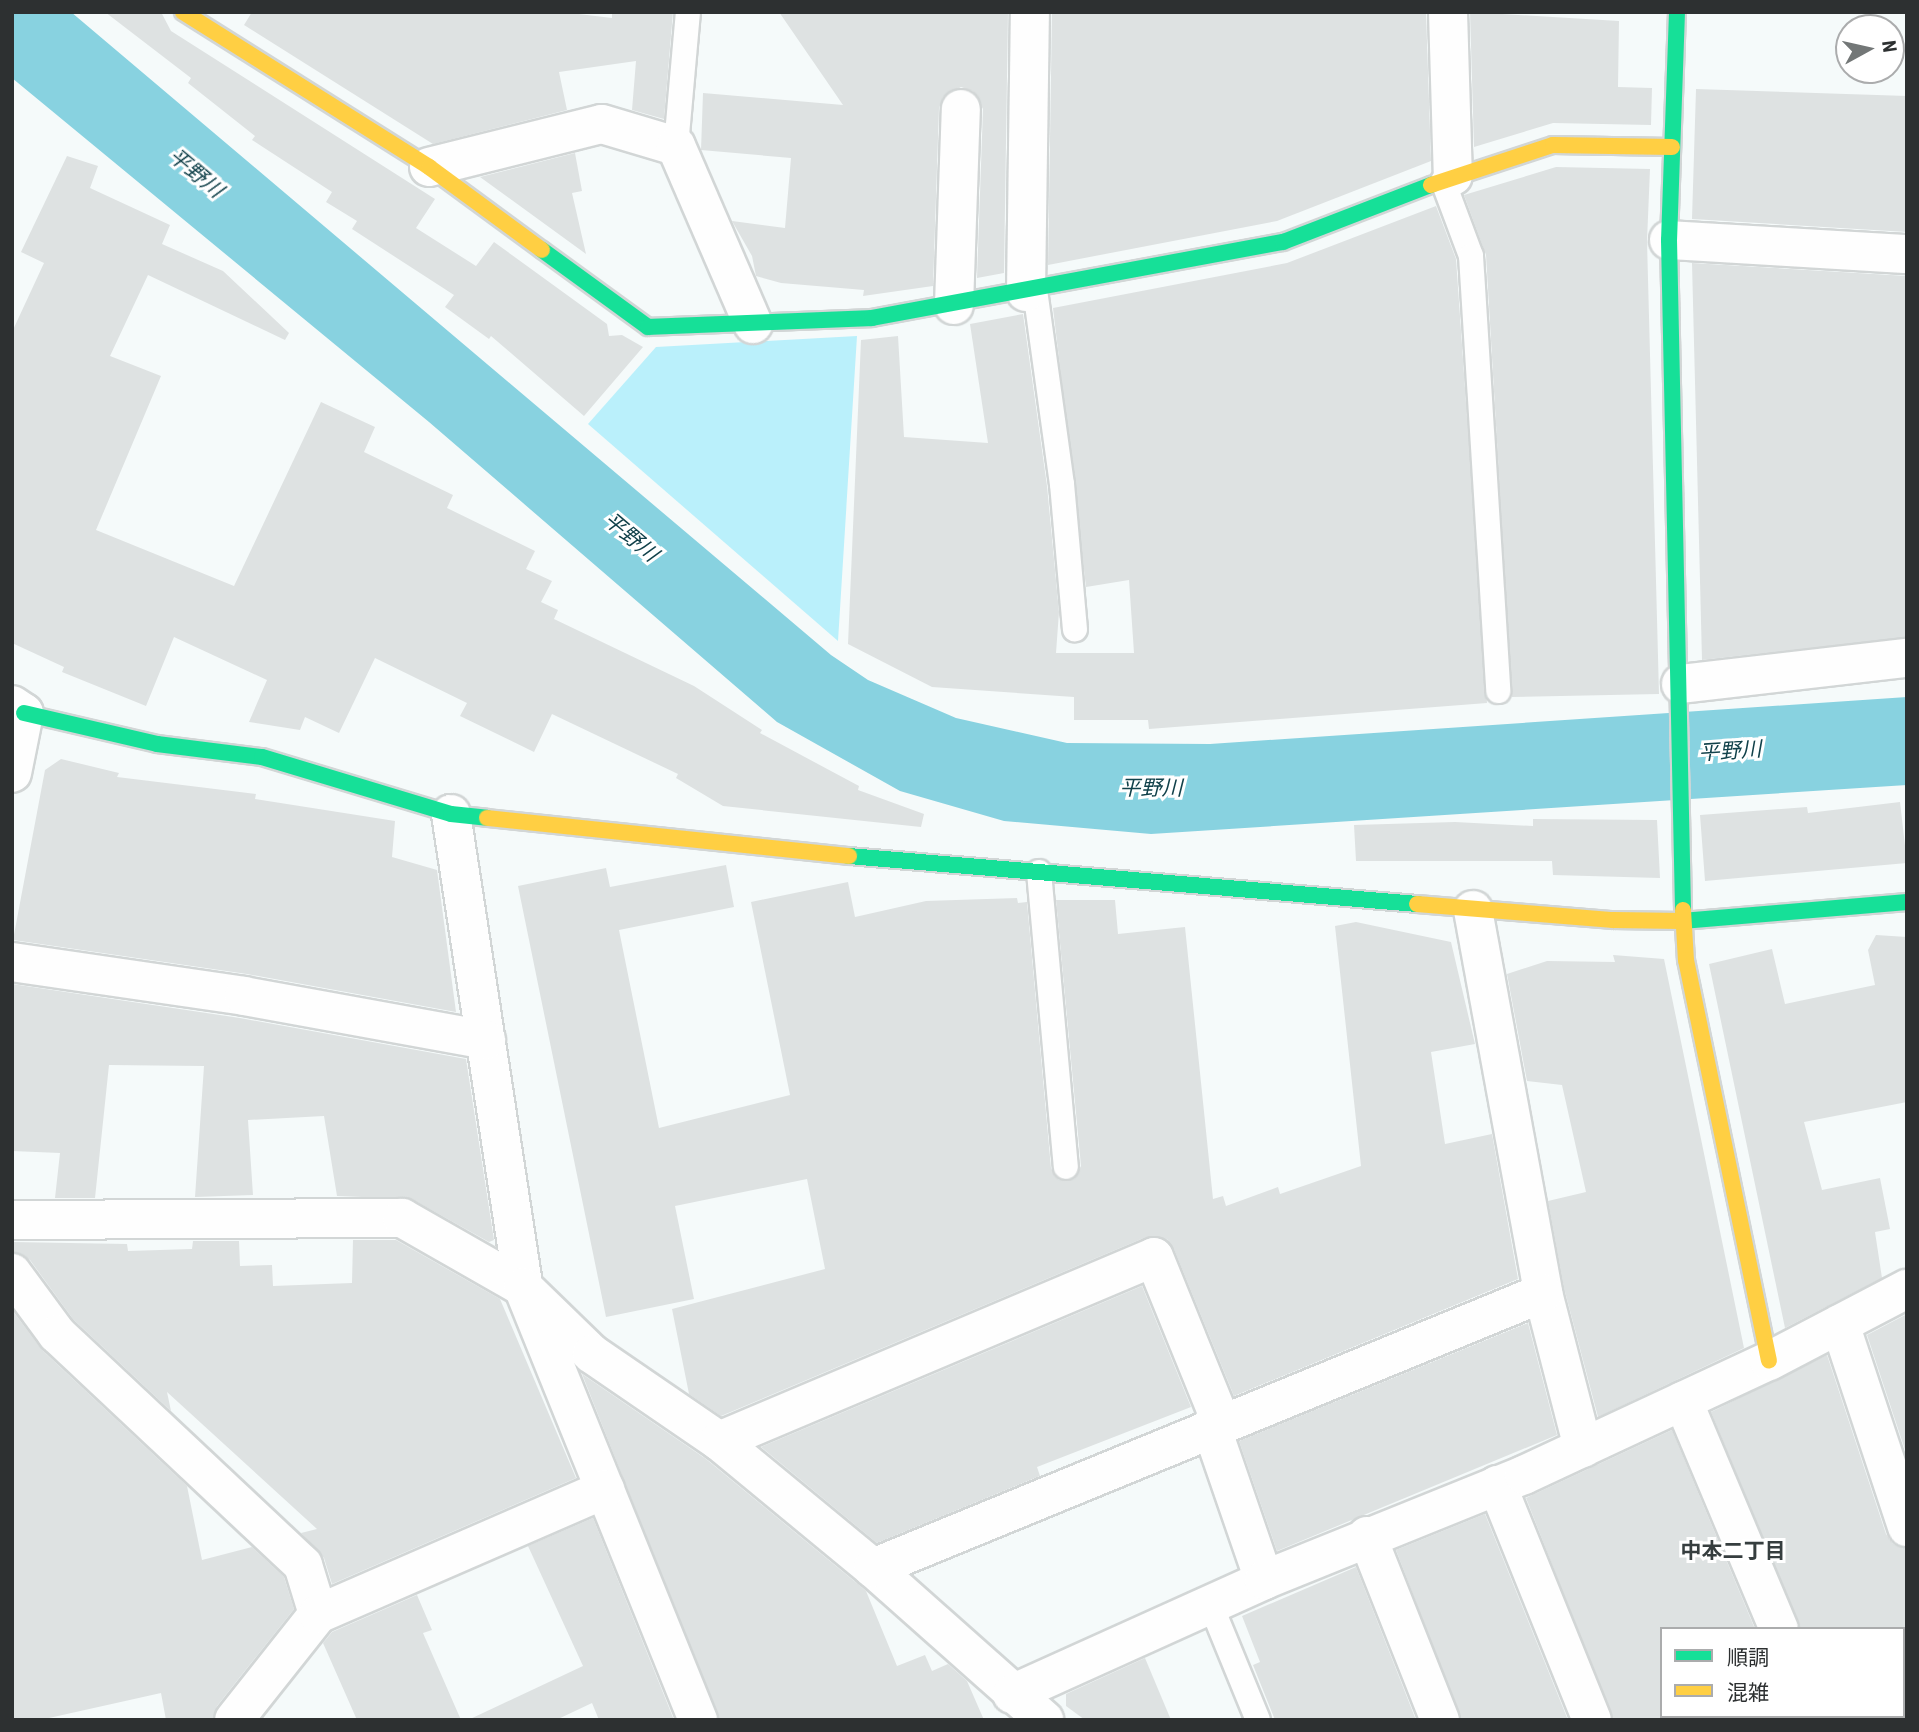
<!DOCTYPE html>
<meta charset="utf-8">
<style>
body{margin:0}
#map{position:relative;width:1919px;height:1732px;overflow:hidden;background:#f5fafa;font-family:"Roboto Condensed","Noto Sans JP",sans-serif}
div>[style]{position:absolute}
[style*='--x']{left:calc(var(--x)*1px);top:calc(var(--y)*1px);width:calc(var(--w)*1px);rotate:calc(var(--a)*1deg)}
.green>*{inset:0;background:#baf0fb}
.water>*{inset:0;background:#88d2e0}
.building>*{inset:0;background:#dee2e2}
.roads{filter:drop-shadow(2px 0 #d2d6d6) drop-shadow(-2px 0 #d2d6d6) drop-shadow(0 2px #d2d6d6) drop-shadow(0 -2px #d2d6d6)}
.lane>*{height:24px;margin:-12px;padding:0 12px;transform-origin:12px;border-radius:12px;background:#fefefe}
.street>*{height:38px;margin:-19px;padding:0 19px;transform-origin:19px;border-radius:19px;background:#fefefe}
.fast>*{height:16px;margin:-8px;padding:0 8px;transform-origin:8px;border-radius:8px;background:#16e098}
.slow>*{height:16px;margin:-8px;padding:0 8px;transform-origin:8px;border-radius:8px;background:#ffcf43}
span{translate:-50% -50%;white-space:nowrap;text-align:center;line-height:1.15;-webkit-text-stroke:6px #fff;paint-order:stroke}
.water-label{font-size:21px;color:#11414a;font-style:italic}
.neighbourhood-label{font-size:21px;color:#363e3f;font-weight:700}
.frame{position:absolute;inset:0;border:14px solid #2d3031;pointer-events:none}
.legend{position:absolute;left:1660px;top:1627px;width:245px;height:91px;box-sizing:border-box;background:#fff;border:2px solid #abacad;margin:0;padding:9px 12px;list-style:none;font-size:21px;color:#2d3031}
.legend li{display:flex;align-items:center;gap:14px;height:35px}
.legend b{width:35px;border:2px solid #abacad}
.north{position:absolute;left:1835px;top:14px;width:70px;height:70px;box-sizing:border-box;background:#fff;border:2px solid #abacad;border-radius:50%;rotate:82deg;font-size:19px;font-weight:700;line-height:28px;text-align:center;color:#2d3031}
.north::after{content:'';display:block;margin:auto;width:24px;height:32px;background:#737777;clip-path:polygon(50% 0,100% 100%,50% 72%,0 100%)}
</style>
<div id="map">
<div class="green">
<div style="clip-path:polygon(857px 336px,838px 641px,588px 424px,656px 347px)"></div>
</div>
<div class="water">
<div style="clip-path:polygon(12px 12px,71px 12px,831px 655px,868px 680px,956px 718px,1067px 743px,1210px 744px,1907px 697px,1907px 785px,1151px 834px,1004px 821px,900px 791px,777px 722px,429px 422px,12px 78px)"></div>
</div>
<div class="building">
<div style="clip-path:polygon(105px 12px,161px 12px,171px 31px,435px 199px,416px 228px,476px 266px,494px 242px,607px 324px,609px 336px,622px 335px,643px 347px,584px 416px,491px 336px,489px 339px,445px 307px,454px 295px,352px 229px,357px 221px,326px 202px,332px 192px,252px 140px,255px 136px,188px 83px,191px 78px)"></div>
<div style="clip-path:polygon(252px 12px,562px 12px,612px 18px,612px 12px,673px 12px,664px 119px,632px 110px,636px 61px,559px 72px,567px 110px,433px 144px,244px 25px)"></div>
<div style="clip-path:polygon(779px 12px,1008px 12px,1004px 273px,977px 278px,983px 109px,973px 91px,961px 87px,943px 97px,939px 108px,933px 286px,863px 296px,864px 290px,781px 283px,756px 276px,752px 256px,732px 221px,785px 228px,791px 158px,701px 150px,703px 93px,843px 105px)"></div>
<div style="clip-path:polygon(1052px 12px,1426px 12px,1431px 161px,1277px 221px,1048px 265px)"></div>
<div style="clip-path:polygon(1470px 12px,1619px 21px,1618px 87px,1652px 88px,1651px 125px,1553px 123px,1474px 147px)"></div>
<div style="clip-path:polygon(1696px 89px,1907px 96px,1907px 232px,1692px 219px)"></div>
<div style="clip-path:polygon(575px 153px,582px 191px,572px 193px,586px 254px,480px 177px)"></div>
<div style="clip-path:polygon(67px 156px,98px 166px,90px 188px,170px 225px,162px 244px,223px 271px,289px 333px,285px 340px,148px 275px,110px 356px,161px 376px,96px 530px,234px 586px,321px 402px,375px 427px,364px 452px,453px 495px,447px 508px,535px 551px,526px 569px,552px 581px,541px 602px,558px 610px,554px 619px,694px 686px,762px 730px,760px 733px,859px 786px,858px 790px,924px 814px,921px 827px,723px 806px,676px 778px,678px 774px,552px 714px,534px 752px,460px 716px,467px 703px,375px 658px,339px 733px,305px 717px,300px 730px,249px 722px,267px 680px,174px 637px,146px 706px,62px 672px,64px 667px,12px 643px,12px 332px,44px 263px,21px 252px)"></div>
<div style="clip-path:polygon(1556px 167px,1650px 169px,1647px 241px,1659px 694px,1512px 697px,1486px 255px,1464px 195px)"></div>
<div style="clip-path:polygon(1436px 206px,1456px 259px,1487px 703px,1149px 729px,1148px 720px,1074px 720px,1074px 697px,932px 687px,848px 644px,861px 340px,898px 336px,904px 437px,988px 443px,970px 324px,1023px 314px,1047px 486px,1059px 612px,1056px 653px,1134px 653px,1129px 580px,1086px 587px,1053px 308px,1287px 263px)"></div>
<div style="clip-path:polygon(1692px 263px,1907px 276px,1907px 637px,1702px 660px)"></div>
<div style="clip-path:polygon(61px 759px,119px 773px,117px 777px,256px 794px,255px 799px,395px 821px,392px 857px,437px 870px,456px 1012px,247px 974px,13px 940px,45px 770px)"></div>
<div style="clip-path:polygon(1900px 802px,1907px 863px,1705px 881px,1700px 815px,1807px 807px,1808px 813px)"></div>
<div style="clip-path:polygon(1533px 819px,1657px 820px,1660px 878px,1553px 875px,1552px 861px,1356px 861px,1354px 825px,1455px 822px,1533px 826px)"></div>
<div style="clip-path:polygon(726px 865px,734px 907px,619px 930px,659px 1128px,790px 1095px,751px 902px,848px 882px,855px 917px,926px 901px,1017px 898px,1018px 903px,1027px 902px,1051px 1168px,1059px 1180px,1074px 1179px,1081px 1166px,1056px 900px,1115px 900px,1118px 934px,1185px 927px,1213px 1199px,1223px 1196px,1226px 1206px,1278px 1187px,1280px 1194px,1361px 1166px,1335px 926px,1356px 922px,1451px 942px,1475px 1044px,1431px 1052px,1445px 1144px,1492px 1134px,1518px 1279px,1234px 1396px,1174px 1249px,1167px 1239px,1146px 1237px,721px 1416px,689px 1394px,672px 1309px,825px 1269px,807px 1179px,675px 1206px,694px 1299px,606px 1317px,518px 886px,606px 868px,610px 887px)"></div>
<div style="clip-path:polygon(1876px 935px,1907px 937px,1907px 1102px,1804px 1122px,1822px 1190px,1880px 1178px,1890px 1229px,1875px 1232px,1882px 1278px,1785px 1328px,1709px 964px,1772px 949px,1785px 1004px,1875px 985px,1868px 950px)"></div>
<div style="clip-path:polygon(1613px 955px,1664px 959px,1744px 1348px,1598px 1417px,1564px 1288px,1548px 1201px,1586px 1192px,1562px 1085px,1527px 1081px,1507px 974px,1547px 961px,1615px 962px)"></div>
<div style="clip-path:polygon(12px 984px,240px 1018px,466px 1059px,494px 1240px,489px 1242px,412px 1199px,337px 1196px,324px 1116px,248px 1120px,253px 1195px,195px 1197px,204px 1066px,109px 1065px,95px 1198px,55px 1198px,60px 1153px,12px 1151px)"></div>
<div style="clip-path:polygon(353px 1240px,396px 1240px,500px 1299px,576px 1478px,332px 1584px,324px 1558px,301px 1533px,317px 1529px,167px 1392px,171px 1411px,73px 1319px,30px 1260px,12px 1252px,12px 1242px,127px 1244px,128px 1251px,192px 1249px,193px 1241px,239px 1241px,240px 1266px,272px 1265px,273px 1286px,352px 1283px)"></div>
<div style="clip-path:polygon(1142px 1286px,1191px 1407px,1037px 1467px,1040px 1476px,877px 1543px,761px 1447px)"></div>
<div style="clip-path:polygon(12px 1310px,42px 1350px,187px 1486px,202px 1560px,252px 1547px,284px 1577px,294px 1609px,217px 1706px,213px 1720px,166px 1720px,161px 1693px,40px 1720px,12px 1720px)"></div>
<div style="clip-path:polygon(1907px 1314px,1907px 1456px,1867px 1335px)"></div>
<div style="clip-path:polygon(1528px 1323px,1557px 1435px,1277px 1551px,1239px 1441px)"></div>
<div style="clip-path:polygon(1827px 1355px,1886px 1534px,1893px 1544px,1907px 1548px,1907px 1629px,1800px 1629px,1711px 1412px)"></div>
<div style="clip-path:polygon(582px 1374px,706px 1459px,859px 1585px,866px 1591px,897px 1666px,925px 1655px,932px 1671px,948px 1664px,967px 1681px,984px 1720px,719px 1720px)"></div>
<div style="clip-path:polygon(1672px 1430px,1755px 1629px,1662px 1629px,1662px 1720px,1613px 1720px,1526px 1498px)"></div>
<div style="clip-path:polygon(1485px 1514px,1568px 1720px,1461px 1720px,1396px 1550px)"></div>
<div style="clip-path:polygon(593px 1518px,674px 1720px,599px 1720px,592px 1703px,556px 1720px,468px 1720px,583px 1666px,528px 1546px)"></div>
<div style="clip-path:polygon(1356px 1567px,1416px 1720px,1275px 1720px,1253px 1665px,1260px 1662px,1242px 1616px)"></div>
<div style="clip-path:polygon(417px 1595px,432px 1630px,423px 1633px,461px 1720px,357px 1720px,323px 1643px,332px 1632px)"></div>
<div style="clip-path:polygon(1145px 1658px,1171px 1720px,1085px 1720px,1066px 1706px,1066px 1694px)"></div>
</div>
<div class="roads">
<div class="lane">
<div style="--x:676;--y:146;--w:135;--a:-84.9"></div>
<div style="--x:1443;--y:181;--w:80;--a:69.5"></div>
<div style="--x:1471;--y:256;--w:436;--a:86.4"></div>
<div style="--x:1035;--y:290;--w:196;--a:82.1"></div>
<div style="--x:1062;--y:484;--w:146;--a:84.9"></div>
<div style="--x:1039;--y:872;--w:296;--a:84.8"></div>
<div style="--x:1210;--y:1603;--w:126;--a:67.7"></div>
</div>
<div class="street">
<div style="--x:1448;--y:12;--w:164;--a:88.3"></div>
<div style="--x:429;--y:167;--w:178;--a:-14"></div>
<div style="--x:602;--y:124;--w:77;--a:16.6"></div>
<div style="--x:676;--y:146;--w:194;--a:66.6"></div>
<div style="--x:1669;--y:240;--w:238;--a:3.4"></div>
<div style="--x:1026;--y:292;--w:280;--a:-89.2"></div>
<div style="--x:954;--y:305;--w:196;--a:-88"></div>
<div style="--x:1681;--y:684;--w:227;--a:-6.6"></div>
<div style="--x:12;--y:705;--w:14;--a:34"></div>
<div style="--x:24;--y:713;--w:61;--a:101.3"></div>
<div style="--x:451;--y:814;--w:478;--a:81.3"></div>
<div style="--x:523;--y:1287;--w:467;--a:68"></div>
<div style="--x:1473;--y:910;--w:389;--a:79.6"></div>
<div style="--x:1543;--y:1293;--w:160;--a:75.5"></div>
<div style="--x:12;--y:962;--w:234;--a:8.3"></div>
<div style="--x:244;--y:996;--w:246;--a:10.3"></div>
<div style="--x:12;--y:1220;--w:390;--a:-0.3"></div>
<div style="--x:402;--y:1218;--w:139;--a:29.7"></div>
<div style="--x:523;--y:1287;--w:96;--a:44.2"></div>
<div style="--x:592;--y:1354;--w:154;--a:34.4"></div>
<div style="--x:719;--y:1441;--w:200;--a:39.5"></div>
<div style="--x:873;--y:1568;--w:229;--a:41.6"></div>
<div style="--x:12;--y:1273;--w:76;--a:53.6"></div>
<div style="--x:57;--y:1334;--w:337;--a:43.2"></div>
<div style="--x:303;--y:1565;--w:51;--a:73"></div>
<div style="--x:318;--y:1614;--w:135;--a:128.4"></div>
<div style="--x:1840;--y:1324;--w:214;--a:71.7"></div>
<div style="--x:1683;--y:1401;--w:247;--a:67.2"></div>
<div style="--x:1211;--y:1426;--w:163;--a:71"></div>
<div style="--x:719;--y:1441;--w:472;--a:-22.9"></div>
<div style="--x:1154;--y:1257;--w:178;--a:67.9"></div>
<div style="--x:1497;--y:1485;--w:253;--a:68"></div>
<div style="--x:1367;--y:1536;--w:198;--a:68.4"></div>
<div style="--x:873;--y:1568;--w:724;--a:-22.32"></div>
<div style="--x:318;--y:1614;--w:313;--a:-23.5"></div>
<div style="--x:1012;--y:1694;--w:277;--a:-24.3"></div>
<div style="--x:1264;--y:1580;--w:280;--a:-22"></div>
<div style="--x:1524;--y:1475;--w:270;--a:-25"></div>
<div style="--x:1769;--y:1361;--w:156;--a:-27.6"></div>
<div style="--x:1809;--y:1716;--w:4;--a:76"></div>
</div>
<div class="fast">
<div style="--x:1677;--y:12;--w:228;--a:92"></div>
<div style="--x:1669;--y:240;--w:670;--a:88.8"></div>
<div style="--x:542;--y:250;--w:131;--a:36"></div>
<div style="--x:648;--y:327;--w:224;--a:-2.3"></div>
<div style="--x:872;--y:318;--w:418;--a:-10.5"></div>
<div style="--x:1283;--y:242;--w:159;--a:-21.1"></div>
<div style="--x:24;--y:713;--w:137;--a:13.1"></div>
<div style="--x:157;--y:744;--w:106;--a:7.1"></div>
<div style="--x:262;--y:757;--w:197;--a:16.8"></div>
<div style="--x:451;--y:814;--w:36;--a:6"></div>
<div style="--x:849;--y:856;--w:570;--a:4.83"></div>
<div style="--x:1682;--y:921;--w:226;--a:-4.8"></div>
</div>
<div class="slow">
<div style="--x:183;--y:12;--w:291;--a:32.2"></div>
<div style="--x:429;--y:167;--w:140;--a:36.3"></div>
<div style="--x:1431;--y:185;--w:128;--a:-18.2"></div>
<div style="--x:1553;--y:145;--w:119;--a:1"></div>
<div style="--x:487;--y:818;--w:364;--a:6"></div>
<div style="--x:1417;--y:904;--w:197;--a:4.7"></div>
<div style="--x:1613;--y:920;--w:69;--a:0.8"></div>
<div style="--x:1683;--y:910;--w:50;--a:86.6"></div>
<div style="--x:1686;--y:960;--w:409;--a:78.3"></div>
</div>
</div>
<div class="water-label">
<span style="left:196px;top:173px;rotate:40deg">平野川</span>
<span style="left:631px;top:537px;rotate:40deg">平野川</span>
<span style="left:1730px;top:751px;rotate:-4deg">平野川</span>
<span style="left:1151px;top:788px">平野川</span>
</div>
<div class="neighbourhood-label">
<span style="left:1733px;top:1551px">中本二丁目</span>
</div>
<div class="frame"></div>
<ul class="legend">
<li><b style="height:9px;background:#16e098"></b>順調</li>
<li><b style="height:9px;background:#ffcf43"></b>混雑</li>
</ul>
<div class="north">N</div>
</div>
